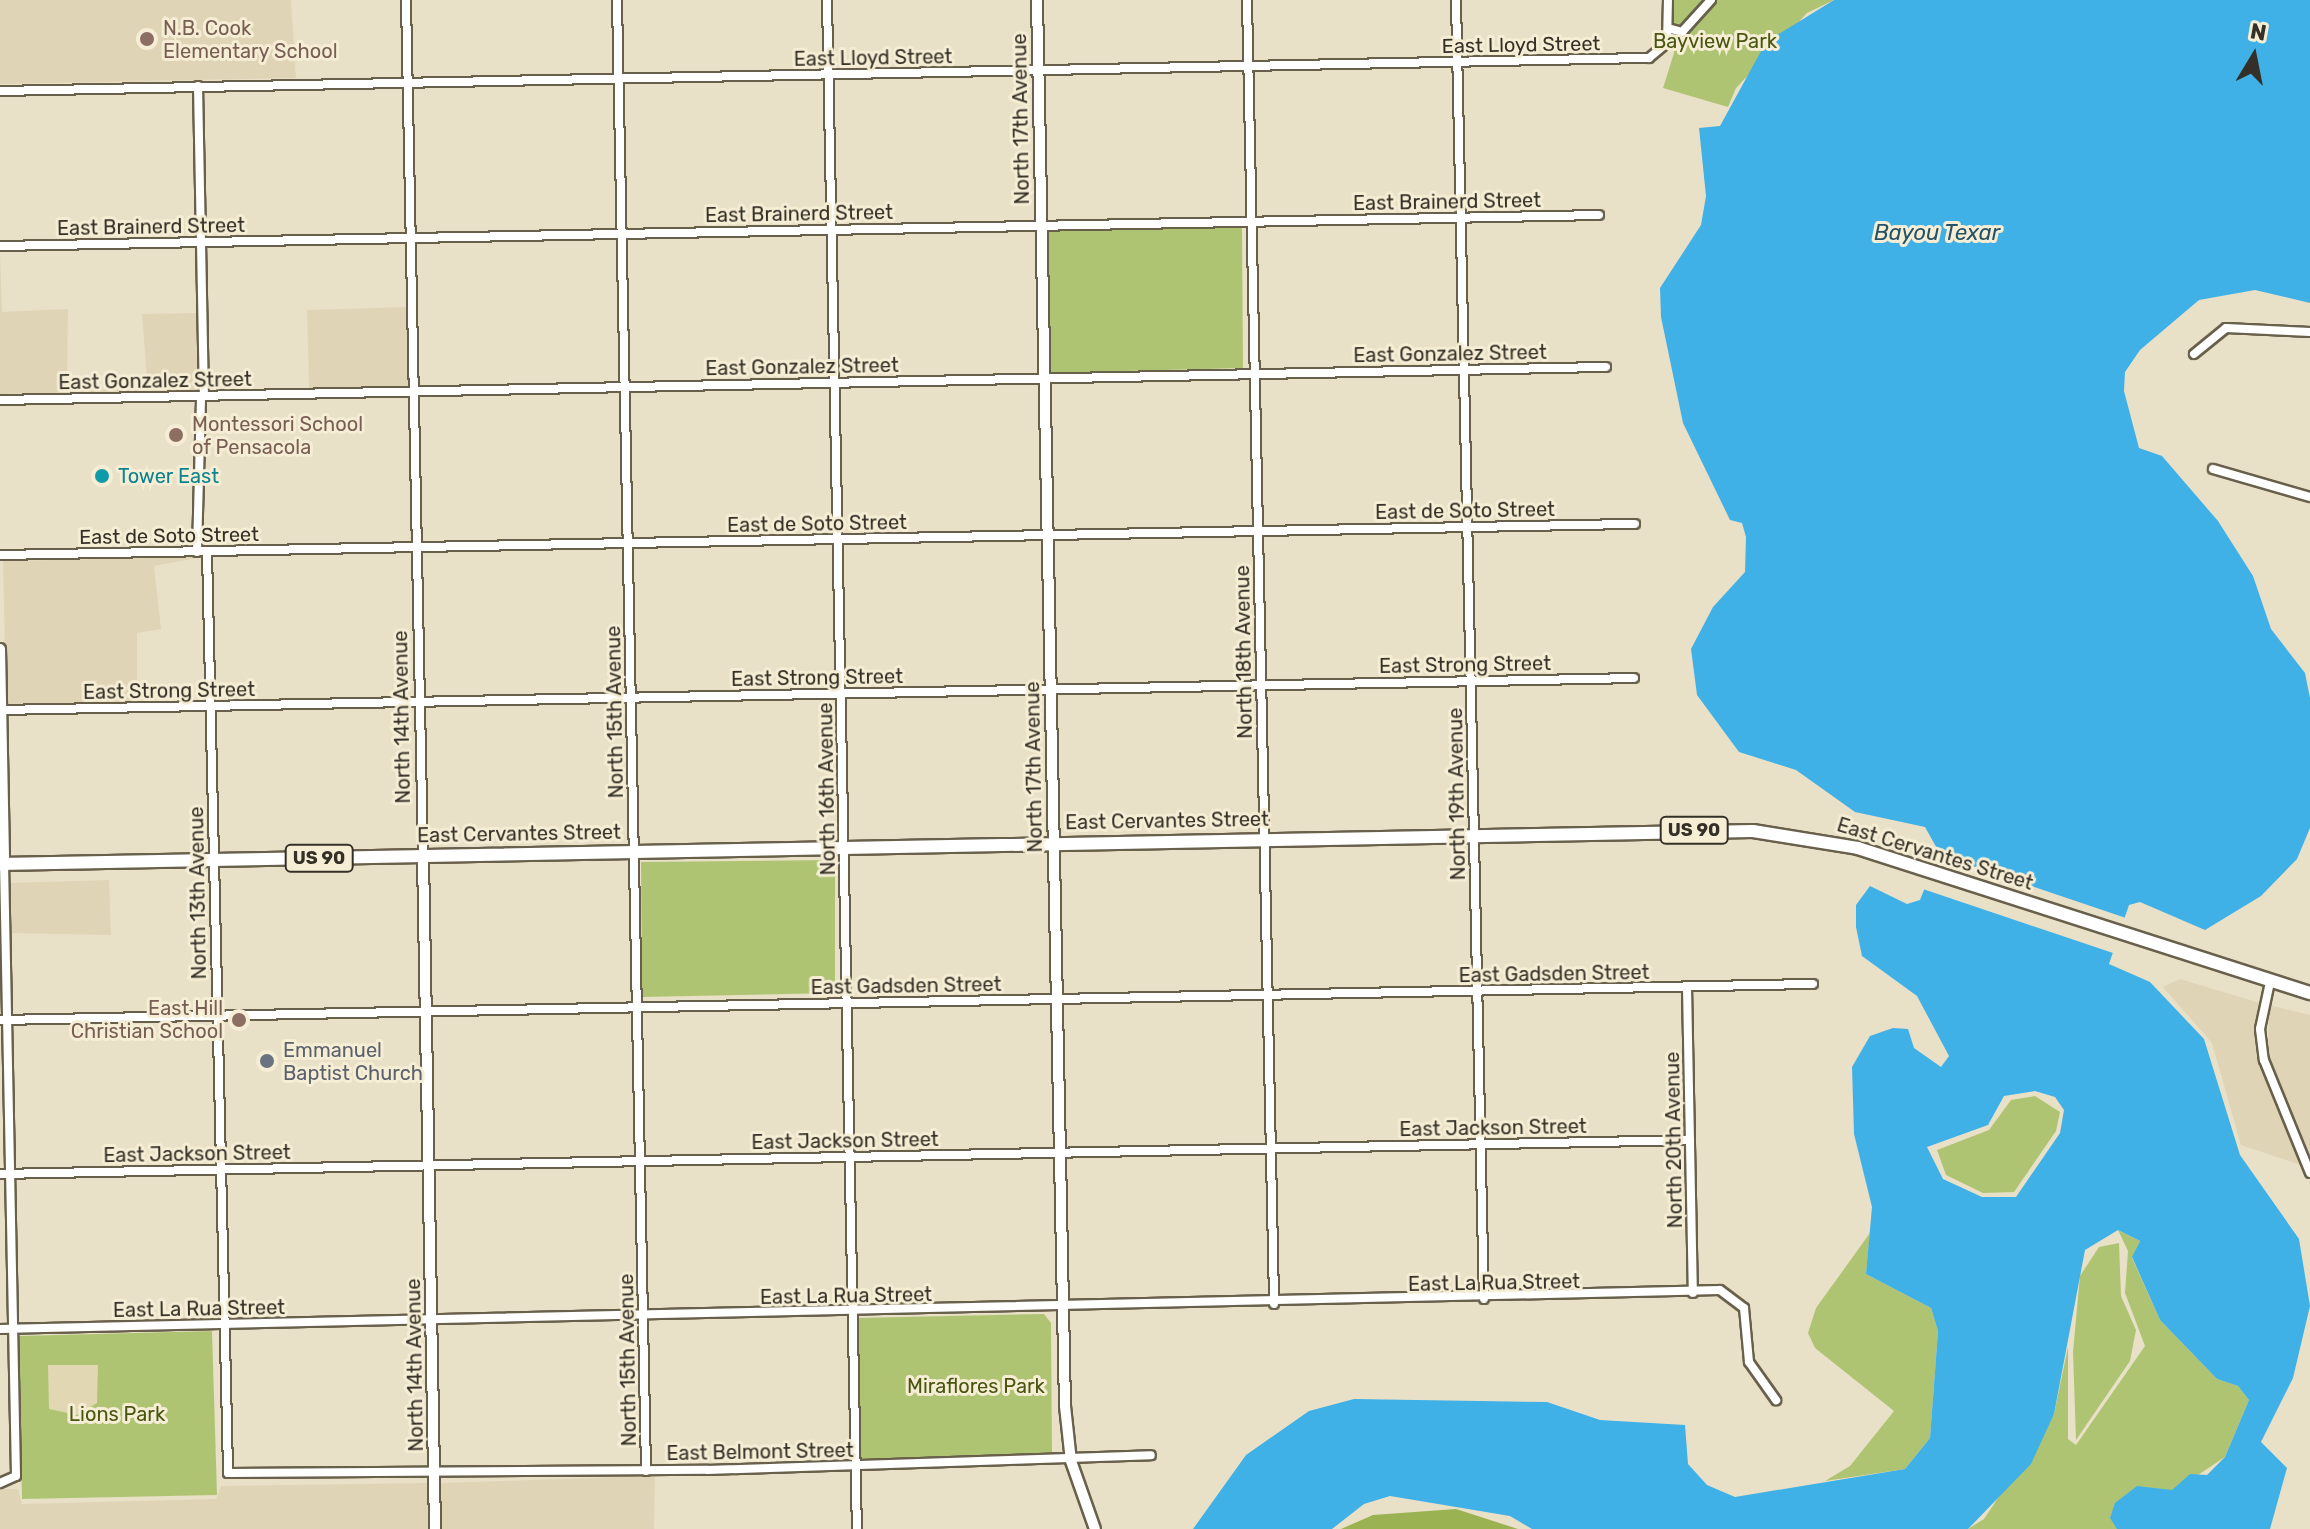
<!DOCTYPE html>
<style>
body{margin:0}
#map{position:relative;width:2310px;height:1529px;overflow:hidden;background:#e9e0c8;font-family:Rubik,sans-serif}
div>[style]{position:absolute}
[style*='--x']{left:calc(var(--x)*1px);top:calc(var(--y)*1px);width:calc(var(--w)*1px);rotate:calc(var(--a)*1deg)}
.built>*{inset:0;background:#e0d4b6}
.green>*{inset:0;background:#afc473}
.forest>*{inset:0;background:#9bb252}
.sand>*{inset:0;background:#e1d7b2}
.water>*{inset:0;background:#40b1e7}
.pier>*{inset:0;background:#e9e0c8}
.roads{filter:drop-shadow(2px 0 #68604b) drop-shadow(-2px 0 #68604b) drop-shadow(0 2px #68604b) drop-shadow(0 -2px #68604b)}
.minor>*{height:8px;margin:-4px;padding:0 4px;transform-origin:4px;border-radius:4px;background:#fff}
.tertiary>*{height:10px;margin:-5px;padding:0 5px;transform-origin:5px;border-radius:5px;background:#fff}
.primary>*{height:12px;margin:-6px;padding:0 6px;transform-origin:6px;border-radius:6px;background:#fff}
.dots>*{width:22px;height:22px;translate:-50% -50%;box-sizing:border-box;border:4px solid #f6edd5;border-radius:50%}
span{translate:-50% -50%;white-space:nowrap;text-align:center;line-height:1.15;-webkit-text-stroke:6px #f6edd5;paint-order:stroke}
.shield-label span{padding:2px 6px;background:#f6edd5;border:2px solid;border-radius:6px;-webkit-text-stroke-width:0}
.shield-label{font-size:18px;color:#343027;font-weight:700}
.education-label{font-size:20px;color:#785e54}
.left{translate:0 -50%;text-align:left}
.right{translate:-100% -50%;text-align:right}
.park-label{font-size:20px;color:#485610}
.street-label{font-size:20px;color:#343027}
.culture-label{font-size:20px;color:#0d838f}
.worship-label{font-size:20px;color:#5b616d}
.water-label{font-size:22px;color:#245268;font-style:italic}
.north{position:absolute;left:2214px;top:16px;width:80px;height:80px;-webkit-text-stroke:6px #f6edd5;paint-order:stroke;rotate:10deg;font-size:22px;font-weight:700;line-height:32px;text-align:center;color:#343027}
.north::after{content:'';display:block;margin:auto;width:28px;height:36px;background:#343027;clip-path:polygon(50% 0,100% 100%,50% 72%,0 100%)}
</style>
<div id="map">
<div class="built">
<div style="clip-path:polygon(0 0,291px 0,296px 78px,0 84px)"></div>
<div style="clip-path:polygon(0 251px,2px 312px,68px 309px,67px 389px,148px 390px,142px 314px,198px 313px,199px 390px,0 394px)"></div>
<div style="clip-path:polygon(407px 307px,408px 386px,309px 388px,307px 310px)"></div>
<div style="clip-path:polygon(202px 557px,154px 566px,161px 629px,137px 633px,137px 702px,6px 704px,3px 561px)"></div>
<div style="clip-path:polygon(109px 880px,111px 935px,10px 933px,10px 883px)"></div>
<div style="clip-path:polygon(2180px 979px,2260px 1003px,2259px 1062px,2301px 1165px,2241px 1145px,2212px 1043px,2163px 987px)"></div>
<div style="clip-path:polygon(2269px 1005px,2310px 1015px,2310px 1160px,2268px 1058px)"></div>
<div style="clip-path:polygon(655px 1476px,654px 1529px,440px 1529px,439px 1483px)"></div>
<div style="clip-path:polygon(429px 1483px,430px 1529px,0 1529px,0 1489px,18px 1489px,22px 1504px,216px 1499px,221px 1486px)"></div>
</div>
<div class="green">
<div style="clip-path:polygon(1673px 0,1834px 0,1807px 13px,1736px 88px,1728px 107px,1663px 88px,1674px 53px)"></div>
<div style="clip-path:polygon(1242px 226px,1243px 368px,1049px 373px,1047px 230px)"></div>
<div style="clip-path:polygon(835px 860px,835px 993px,642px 997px,641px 862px)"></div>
<div style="clip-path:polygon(2035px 1096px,2060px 1112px,2056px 1131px,2014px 1192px,1983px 1193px,1946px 1175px,1937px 1150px,1989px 1130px,2011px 1100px)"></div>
<div style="clip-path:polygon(2118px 1230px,2140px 1241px,2132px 1258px,2160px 1320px,2217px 1379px,2238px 1386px,2249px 1400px,2225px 1457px,2117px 1529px,1968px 1529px,1984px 1519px,2054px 1414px,2068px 1347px,2068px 1439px,2076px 1445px,2145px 1346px,2125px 1293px,2128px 1251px)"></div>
<div style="clip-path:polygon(1870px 1233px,1866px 1274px,1931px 1308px,1938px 1331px,1930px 1438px,1905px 1469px,1825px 1481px,1850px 1466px,1894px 1411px,1815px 1348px,1808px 1333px,1816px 1308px)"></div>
<div style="clip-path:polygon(2119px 1243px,2121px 1296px,2136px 1330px,2130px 1361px,2076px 1440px,2073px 1352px,2080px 1276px,2099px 1247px)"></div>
<div style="clip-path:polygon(1044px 1314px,1051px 1323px,1052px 1454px,859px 1459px,857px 1318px)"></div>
<div style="clip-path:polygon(212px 1331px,217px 1495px,22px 1499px,19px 1336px)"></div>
</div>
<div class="forest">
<div style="clip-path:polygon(1456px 1509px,1518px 1529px,1341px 1529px,1373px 1515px)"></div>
</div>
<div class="sand">
<div style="clip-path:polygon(48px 1365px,98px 1365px,97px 1403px,77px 1415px,49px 1409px)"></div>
</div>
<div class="water">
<div style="clip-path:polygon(evenodd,1834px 0,2310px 0,2310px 303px,2255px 290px,2199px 300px,2140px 350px,2125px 372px,2124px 391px,2139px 448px,2162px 456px,2218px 521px,2253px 576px,2271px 629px,2305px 673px,2310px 698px,2310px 828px,2297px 859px,2261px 896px,2205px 930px,2140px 902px,2129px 905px,2109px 964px,2150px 982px,2204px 1039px,2240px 1155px,2299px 1239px,2310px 1306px,2293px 1378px,2261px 1442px,2287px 1468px,2270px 1529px,2117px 1529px,2110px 1518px,2115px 1503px,2137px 1486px,2172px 1490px,2190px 1474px,2207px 1475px,2225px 1457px,2249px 1400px,2238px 1386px,2217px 1379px,2160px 1320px,2132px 1257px,2140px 1241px,2118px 1230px,2085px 1250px,2054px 1414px,2031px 1464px,1968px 1529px,1532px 1529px,1510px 1516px,1390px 1496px,1364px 1504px,1332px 1529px,1193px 1529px,1246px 1455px,1309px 1411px,1354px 1399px,1547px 1402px,1600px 1420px,1685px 1425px,1688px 1464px,1707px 1485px,1735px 1497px,1905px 1469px,1930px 1438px,1938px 1331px,1931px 1308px,1866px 1274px,1872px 1207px,1854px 1134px,1852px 1067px,1870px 1036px,1893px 1028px,1908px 1029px,1914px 1048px,1941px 1067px,1949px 1056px,1917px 996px,1862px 956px,1856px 927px,1856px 905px,1870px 886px,1907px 904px,1920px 900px,1939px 852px,1925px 827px,1855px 812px,1796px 770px,1739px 752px,1697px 695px,1691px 649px,1713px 607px,1745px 572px,1746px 537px,1742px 523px,1730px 520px,1683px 423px,1661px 317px,1660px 288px,1701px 225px,1706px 196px,1699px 128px,1720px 126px,1766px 42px,1834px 0,2035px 1091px,2055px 1097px,2064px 1110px,2060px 1133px,2016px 1197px,1982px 1197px,1943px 1179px,1927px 1147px,1988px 1125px,2004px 1096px,2035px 1091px)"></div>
</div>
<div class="pier">
<div style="clip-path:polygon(1934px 853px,2126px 918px,2116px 954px,1920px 888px)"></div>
</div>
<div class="roads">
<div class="minor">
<div style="--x:406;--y:0;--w:856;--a:88.86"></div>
<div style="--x:617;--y:0;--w:1471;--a:88.87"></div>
<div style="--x:827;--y:0;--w:1529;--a:88.88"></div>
<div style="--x:1247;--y:0;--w:1304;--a:88.81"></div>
<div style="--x:1456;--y:0;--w:1299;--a:88.77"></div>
<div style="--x:1668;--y:28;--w:15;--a:16"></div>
<div style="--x:1682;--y:32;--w:43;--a:-47.8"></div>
<div style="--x:198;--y:86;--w:310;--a:88.9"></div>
<div style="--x:0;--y:91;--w:1649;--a:-1.15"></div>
<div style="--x:1649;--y:58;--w:23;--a:-40"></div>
<div style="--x:1667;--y:43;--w:43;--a:-88.7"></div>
<div style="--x:0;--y:246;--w:1599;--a:-1.11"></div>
<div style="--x:2194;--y:354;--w:41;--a:-39.1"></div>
<div style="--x:2226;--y:328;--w:84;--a:2.7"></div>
<div style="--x:0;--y:400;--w:1606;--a:-1.18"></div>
<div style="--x:2213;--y:469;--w:101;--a:16.1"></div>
<div style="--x:197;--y:552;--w:156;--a:-88.5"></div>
<div style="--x:207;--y:552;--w:921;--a:88.69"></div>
<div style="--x:228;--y:1473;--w:480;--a:-0.4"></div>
<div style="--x:708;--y:1470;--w:443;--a:-1.9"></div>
<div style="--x:0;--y:555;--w:1635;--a:-1.09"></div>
<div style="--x:0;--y:710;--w:1634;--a:-1.12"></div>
<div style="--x:2270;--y:982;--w:48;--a:102"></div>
<div style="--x:2260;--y:1029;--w:31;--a:83"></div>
<div style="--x:2264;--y:1060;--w:122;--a:67.8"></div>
<div style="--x:1687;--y:987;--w:306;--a:88.9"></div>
<div style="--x:0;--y:1020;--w:1813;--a:-1.14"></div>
<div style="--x:0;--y:1174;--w:1690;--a:-1.15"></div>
<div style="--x:0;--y:1329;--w:1720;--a:-1.3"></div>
<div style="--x:1720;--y:1290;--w:30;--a:37"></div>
<div style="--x:1744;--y:1308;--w:54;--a:84.7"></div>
<div style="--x:1749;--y:1362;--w:47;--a:54.6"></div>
<div style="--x:0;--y:1483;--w:17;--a:-24"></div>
<div style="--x:16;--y:1476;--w:613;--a:-91.12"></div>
</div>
<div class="tertiary">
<div style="--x:1037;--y:0;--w:1406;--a:88.86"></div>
<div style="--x:1065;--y:1406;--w:55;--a:83.8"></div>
<div style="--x:1071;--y:1461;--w:72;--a:70.6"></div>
<div style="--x:0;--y:649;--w:214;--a:88.9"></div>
<div style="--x:423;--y:856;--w:673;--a:88.98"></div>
</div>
<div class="primary">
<div style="--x:0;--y:864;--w:1753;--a:-1.08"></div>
<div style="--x:1753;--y:831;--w:106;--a:9.2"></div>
<div style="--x:1858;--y:848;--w:475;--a:17.8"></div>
</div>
</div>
<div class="dots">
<div style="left:147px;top:39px;background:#8d6e63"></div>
<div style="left:176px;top:435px;background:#8d6e63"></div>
<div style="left:102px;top:476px;background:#0f9aa8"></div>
<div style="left:239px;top:1020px;background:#8d6e63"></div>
<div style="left:267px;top:1061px;background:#6b7280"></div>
</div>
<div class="shield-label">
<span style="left:1694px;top:830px">US 90</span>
<span style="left:319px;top:858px">US 90</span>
</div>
<div class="education-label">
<span class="left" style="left:163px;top:40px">N.B. Cook<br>Elementary School</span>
<span class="left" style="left:192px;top:436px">Montessori School<br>of Pensacola</span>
<span class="right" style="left:223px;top:1020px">East Hill<br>Christian School</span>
</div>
<div class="park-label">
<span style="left:1715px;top:41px">Bayview Park</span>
<span style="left:976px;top:1386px">Miraflores Park</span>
<span style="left:117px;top:1414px">Lions Park</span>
</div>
<div class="street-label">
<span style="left:1521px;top:45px;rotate:-1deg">East Lloyd Street</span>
<span style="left:873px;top:58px;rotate:-1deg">East Lloyd Street</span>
<span style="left:1021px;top:119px;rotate:-91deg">North 17th Avenue</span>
<span style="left:1447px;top:202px;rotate:-1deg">East Brainerd Street</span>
<span style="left:799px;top:214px;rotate:-1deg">East Brainerd Street</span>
<span style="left:151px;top:227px;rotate:-1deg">East Brainerd Street</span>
<span style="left:1450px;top:354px;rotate:-1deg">East Gonzalez Street</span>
<span style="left:802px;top:367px;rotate:-1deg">East Gonzalez Street</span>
<span style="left:155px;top:381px;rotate:-1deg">East Gonzalez Street</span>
<span style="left:1465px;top:511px;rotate:-1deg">East de Soto Street</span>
<span style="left:817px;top:524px;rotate:-1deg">East de Soto Street</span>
<span style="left:169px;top:536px;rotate:-1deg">East de Soto Street</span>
<span style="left:1244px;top:652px;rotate:-91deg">North 18th Avenue</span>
<span style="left:1465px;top:665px;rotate:-1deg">East Strong Street</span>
<span style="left:817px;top:678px;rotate:-1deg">East Strong Street</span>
<span style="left:169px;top:691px;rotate:-1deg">East Strong Street</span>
<span style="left:615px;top:712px;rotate:-91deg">North 15th Avenue</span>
<span style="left:402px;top:717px;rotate:-91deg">North 14th Avenue</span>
<span style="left:1034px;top:767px;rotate:-91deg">North 17th Avenue</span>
<span style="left:827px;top:789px;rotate:-91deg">North 16th Avenue</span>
<span style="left:1457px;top:794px;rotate:-91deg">North 19th Avenue</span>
<span style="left:1167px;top:821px;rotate:-1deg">East Cervantes Street</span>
<span style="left:519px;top:834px;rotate:-1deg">East Cervantes Street</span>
<span style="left:1935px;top:854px;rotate:17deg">East Cervantes Street</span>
<span style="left:198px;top:893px;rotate:-91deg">North 13th Avenue</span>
<span style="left:1554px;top:974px;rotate:-1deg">East Gadsden Street</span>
<span style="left:906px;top:986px;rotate:-1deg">East Gadsden Street</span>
<span style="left:1493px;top:1128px;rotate:-1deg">East Jackson Street</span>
<span style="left:1674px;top:1140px;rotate:-91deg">North 20th Avenue</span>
<span style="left:845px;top:1141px;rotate:-1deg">East Jackson Street</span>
<span style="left:197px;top:1154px;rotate:-1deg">East Jackson Street</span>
<span style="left:1494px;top:1283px;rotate:-1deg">East La Rua Street</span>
<span style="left:846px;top:1296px;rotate:-1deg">East La Rua Street</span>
<span style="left:199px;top:1309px;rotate:-1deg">East La Rua Street</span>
<span style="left:628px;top:1360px;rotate:-91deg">North 15th Avenue</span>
<span style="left:415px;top:1365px;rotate:-91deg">North 14th Avenue</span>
<span style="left:760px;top:1452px;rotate:-1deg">East Belmont Street</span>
</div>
<div class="culture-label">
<span class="left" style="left:118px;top:476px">Tower East</span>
</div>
<div class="worship-label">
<span class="left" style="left:283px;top:1062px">Emmanuel<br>Baptist Church</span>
</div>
<div class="water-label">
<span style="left:1937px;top:233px">Bayou Texar</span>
</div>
<div class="north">N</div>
</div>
